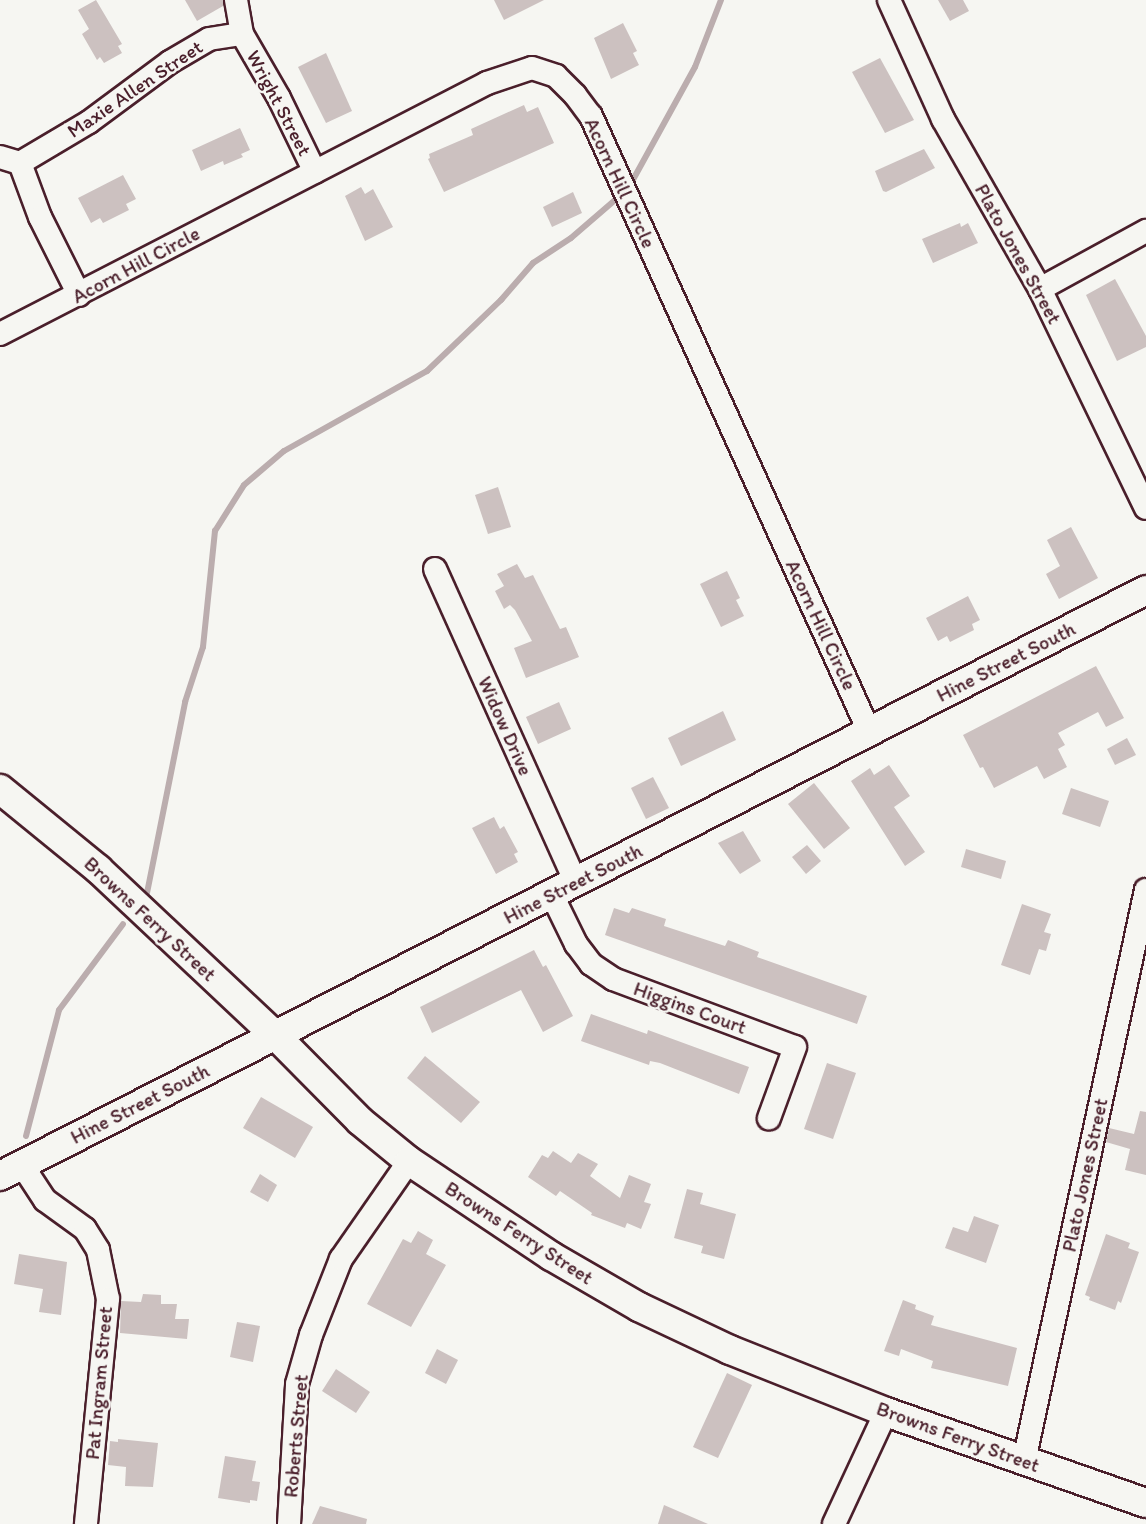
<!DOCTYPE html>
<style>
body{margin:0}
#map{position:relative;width:1146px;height:1524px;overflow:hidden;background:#f6f6f2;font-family:Itim,sans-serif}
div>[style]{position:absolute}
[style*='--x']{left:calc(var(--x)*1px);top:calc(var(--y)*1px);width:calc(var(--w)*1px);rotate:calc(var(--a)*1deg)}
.stream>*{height:6px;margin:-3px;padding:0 3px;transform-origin:3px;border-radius:3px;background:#bbadae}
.building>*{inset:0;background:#ccc1c0}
.roads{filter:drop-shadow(2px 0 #4a1f2b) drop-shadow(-2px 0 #4a1f2b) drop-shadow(0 2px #4a1f2b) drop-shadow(0 -2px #4a1f2b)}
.minor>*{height:22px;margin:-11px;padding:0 11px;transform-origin:11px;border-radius:11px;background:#f6f6f2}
.tertiary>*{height:28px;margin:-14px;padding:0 14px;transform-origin:14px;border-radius:14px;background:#f6f6f2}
span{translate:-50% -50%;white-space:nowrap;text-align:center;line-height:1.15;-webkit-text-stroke:5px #f6f6f2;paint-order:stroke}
.street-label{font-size:20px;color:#4a1f2b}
</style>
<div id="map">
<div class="stream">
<div style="--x:629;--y:187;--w:137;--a:-61.2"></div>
<div style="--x:695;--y:67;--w:72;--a:-68.8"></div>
<div style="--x:147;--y:893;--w:195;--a:-78.7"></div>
<div style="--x:185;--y:702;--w:58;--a:-71.9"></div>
<div style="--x:203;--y:647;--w:117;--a:-84.1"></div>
<div style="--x:215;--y:531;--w:54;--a:-57.8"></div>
<div style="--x:244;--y:485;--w:52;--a:-40.4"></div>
<div style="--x:284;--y:451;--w:164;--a:-29.2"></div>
<div style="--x:427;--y:371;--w:103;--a:-43.8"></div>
<div style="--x:501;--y:300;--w:49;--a:-49.1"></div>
<div style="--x:533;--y:263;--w:45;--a:-33.3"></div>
<div style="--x:571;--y:238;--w:67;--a:-40.8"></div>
<div style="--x:26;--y:1136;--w:130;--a:-75.3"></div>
<div style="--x:59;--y:1010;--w:107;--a:-53.3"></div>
</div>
<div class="building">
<div style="clip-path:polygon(96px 0,122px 44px,118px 46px,122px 53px,104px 63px,100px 57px,97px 60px,82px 34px,89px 29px,78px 10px)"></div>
<div style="clip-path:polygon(185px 0,223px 0,223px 6px,197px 21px)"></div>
<div style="clip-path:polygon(494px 0,544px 0,504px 20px)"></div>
<div style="clip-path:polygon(938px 0,963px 0,969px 11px,950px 21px)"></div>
<div style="clip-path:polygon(623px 23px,637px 51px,633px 53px,639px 65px,611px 79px,594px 38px)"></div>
<div style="clip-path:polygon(326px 53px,352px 111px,326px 123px,298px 67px)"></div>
<div style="clip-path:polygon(880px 58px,914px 120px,885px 133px,852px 72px)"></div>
<div style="clip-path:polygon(524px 105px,527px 112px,538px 107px,554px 143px,444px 192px,428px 159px,430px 158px,429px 154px,473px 135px,471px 129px)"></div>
<div style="clip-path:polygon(240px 128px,250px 150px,241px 154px,243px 157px,224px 165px,223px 161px,201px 171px,192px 150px)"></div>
<div style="clip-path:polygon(924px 149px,935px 168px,886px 192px,883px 191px,875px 171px)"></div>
<div style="clip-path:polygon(123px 175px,136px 199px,126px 204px,129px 210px,103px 223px,100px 218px,91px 223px,78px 198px)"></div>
<div style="clip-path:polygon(361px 187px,365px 194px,373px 189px,393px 227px,365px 241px,345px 196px)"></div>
<div style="clip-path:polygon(573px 192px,582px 213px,552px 227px,543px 207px)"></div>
<div style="clip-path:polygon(960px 223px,961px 227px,968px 223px,978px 243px,933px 263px,922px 239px)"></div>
<div style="clip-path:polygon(1115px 279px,1146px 336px,1146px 347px,1117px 361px,1086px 295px)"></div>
<div style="clip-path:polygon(498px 487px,511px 527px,488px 534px,475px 495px)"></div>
<div style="clip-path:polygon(1071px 527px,1098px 578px,1059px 599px,1046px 574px,1060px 566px,1047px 540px)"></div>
<div style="clip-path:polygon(517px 564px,525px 578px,533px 575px,560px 629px,566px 627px,579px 657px,526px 678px,514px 648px,532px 641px,515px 610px,510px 605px,504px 609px,495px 591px,504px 586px,497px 574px)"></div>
<div style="clip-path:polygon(727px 571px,740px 598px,736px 600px,744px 616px,721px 627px,700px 584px)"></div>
<div style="clip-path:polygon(968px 596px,980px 620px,972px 624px,974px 630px,950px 642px,947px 636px,938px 641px,926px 618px)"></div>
<div style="clip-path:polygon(1096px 666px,1124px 718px,1106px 727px,1098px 712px,1058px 733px,1065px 745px,1058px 749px,1067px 767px,1044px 779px,1037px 766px,994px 788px,983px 767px,980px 768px,963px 735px)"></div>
<div style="clip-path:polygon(559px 702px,571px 729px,538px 744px,526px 717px)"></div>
<div style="clip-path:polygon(723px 711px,736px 740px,681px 766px,668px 738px)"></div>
<div style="clip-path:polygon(1127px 738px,1136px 755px,1115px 765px,1107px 749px)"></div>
<div style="clip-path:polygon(889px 765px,910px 796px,894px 807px,925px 852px,905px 866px,851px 781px,870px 768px,874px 775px)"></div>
<div style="clip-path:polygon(653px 777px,669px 808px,646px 819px,631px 788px)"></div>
<div style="clip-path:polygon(814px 783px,850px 828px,824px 849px,788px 804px)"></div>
<div style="clip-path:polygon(1071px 788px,1109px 801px,1100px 827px,1062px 814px)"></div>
<div style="clip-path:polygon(494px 817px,500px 829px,504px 826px,518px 852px,514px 854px,518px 862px,496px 874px,472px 828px)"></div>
<div style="clip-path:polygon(743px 831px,761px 861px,740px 874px,718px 843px)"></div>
<div style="clip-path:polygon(807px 845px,821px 861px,806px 874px,792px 857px)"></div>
<div style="clip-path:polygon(966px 849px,1006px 861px,1001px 879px,961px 867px)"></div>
<div style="clip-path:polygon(1022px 904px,1051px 914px,1044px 932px,1051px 934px,1046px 951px,1039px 949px,1030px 975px,1001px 965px)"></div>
<div style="clip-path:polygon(614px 908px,629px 913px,632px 908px,666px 919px,664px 926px,725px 946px,728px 940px,759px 952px,757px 957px,867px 996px,857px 1024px,605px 935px)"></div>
<div style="clip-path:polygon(534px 950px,543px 967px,546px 965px,573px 1016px,543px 1032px,521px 990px,432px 1033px,420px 1007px)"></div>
<div style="clip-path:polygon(591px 1014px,647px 1034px,648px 1030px,749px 1067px,739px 1094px,660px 1063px,650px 1061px,649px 1065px,581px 1041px)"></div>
<div style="clip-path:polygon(425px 1056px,480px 1102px,461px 1123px,407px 1078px)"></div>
<div style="clip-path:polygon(827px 1063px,856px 1073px,833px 1139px,804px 1129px)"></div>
<div style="clip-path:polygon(261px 1097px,313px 1127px,295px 1158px,243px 1128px)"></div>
<div style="clip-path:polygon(1140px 1111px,1146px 1112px,1146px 1175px,1125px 1170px,1130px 1149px,1106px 1142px,1109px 1128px,1134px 1134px)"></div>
<div style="clip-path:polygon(553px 1151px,571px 1163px,578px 1153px,598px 1164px,590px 1176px,620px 1198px,629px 1175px,651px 1184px,644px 1202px,651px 1204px,641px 1229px,627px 1223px,625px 1228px,591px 1215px,592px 1213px,560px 1191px,556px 1196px,528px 1177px,542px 1155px,548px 1158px)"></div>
<div style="clip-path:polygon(260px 1174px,277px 1185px,268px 1202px,250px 1192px)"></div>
<div style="clip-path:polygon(687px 1189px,703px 1193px,700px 1204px,736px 1214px,724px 1259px,701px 1253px,703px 1246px,674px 1238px)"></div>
<div style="clip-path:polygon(974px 1216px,999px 1225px,986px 1263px,945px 1248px,953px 1227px,968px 1232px)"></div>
<div style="clip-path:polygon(418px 1231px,433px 1240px,426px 1254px,446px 1265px,411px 1327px,367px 1304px,403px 1239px,411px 1243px)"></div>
<div style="clip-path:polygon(1106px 1234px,1130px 1243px,1128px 1248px,1139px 1252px,1121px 1303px,1118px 1301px,1115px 1310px,1089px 1300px,1090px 1297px,1085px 1295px)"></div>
<div style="clip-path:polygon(19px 1254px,67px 1262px,61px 1315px,39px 1312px,43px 1289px,14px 1284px)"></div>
<div style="clip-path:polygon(143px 1294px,161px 1295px,161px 1304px,177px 1304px,175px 1319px,189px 1319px,187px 1339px,120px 1333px,121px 1301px,141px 1302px)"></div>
<div style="clip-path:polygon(903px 1300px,916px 1305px,915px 1309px,934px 1316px,931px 1325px,1017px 1348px,1008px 1386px,931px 1368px,933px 1361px,901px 1349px,899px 1356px,884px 1351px)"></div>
<div style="clip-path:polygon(237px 1322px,260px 1326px,253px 1362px,230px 1357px)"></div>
<div style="clip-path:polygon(437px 1349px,458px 1360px,446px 1384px,425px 1373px)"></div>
<div style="clip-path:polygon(336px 1369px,370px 1392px,356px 1413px,322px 1391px)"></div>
<div style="clip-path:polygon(727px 1373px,752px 1385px,718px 1458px,693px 1447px)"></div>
<div style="clip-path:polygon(118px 1439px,158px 1443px,153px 1487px,125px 1486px,126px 1467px,108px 1465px,110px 1441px,118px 1442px)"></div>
<div style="clip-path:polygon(225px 1456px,256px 1461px,252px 1481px,260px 1482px,257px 1501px,250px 1500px,250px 1503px,218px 1498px)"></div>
<div style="clip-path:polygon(664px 1505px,708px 1524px,658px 1524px)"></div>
<div style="clip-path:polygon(320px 1506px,367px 1519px,366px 1524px,312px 1524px)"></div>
</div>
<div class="roads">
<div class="minor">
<div style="--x:236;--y:0;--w:35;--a:80"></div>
<div style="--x:242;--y:34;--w:74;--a:60"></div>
<div style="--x:279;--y:98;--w:82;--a:64.1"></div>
<div style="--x:889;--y:0;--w:131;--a:65.6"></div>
<div style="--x:943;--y:119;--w:196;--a:60.3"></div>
<div style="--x:1040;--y:289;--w:243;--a:64.2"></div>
<div style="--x:0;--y:157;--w:21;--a:17"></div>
<div style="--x:20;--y:163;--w:80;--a:-30.7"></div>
<div style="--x:89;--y:122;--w:101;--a:-36.5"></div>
<div style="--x:170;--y:62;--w:45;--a:-30.5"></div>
<div style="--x:209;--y:39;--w:33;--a:-9"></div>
<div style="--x:20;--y:163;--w:58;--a:69.7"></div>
<div style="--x:40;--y:217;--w:87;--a:63.4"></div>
<div style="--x:1040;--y:289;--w:121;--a:-28.7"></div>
<div style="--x:0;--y:334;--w:548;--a:-27.27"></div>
<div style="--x:487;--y:83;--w:47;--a:-18.4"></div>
<div style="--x:532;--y:68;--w:25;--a:18"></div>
<div style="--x:556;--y:76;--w:27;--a:45"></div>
<div style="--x:575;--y:95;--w:26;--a:53"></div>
<div style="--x:591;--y:116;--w:675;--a:65.68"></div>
<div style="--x:435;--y:569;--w:344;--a:65.8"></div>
<div style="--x:552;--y:895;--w:55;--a:63.9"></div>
<div style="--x:576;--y:944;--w:25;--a:53"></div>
<div style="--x:591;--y:964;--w:27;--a:34"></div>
<div style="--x:613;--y:979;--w:194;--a:20.5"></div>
<div style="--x:795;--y:1047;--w:76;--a:110.1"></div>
<div style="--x:22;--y:1165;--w:42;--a:56.7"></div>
<div style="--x:45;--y:1200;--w:49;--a:35.9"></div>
<div style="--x:85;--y:1229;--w:25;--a:58"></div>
<div style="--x:98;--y:1250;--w:50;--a:78.5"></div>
<div style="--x:108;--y:1299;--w:226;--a:95.6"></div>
<div style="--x:1024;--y:1461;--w:584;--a:-77.94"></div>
<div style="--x:289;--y:1524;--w:140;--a:-86.7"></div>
<div style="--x:297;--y:1384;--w:51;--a:-74.1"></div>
<div style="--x:311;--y:1335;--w:82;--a:-68.5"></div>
<div style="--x:341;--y:1259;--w:119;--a:-55.2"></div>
<div style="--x:834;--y:1524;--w:123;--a:-65.1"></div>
</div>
<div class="tertiary">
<div style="--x:0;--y:789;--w:127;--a:39.2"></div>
<div style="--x:98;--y:869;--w:243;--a:43.2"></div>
<div style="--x:275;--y:1035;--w:121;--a:45.3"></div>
<div style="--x:360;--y:1121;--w:63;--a:39.2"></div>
<div style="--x:409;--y:1161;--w:171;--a:33.8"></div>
<div style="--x:551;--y:1256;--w:102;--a:30.1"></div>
<div style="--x:639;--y:1307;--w:101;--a:25.3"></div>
<div style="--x:730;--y:1350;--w:168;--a:21.7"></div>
<div style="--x:886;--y:1412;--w:275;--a:19.3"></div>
<div style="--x:0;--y:1176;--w:1287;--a:-27.08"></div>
</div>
</div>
<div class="street-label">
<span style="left:135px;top:89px;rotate:-34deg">Maxie Allen Street</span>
<span style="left:279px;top:103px;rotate:62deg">Wright Street</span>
<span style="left:620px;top:183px;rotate:65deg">Acorn Hill Circle</span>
<span style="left:1018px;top:254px;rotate:61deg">Plato Jones Street</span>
<span style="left:136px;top:265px;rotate:-28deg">Acorn Hill Circle</span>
<span style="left:821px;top:625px;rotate:65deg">Acorn Hill Circle</span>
<span style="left:1006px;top:662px;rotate:-27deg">Hine Street South</span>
<span style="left:505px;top:726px;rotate:66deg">Widow Drive</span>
<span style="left:573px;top:884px;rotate:-27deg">Hine Street South</span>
<span style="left:150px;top:919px;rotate:43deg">Browns Ferry Street</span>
<span style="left:690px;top:1008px;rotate:20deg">Higgins Court</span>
<span style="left:140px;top:1104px;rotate:-27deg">Hine Street South</span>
<span style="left:1085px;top:1175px;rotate:-78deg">Plato Jones Street</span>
<span style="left:519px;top:1233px;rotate:33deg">Browns Ferry Street</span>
<span style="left:99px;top:1383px;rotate:-85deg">Pat Ingram Street</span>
<span style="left:296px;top:1436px;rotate:-85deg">Roberts Street</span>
<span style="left:958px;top:1437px;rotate:20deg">Browns Ferry Street</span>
</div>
</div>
